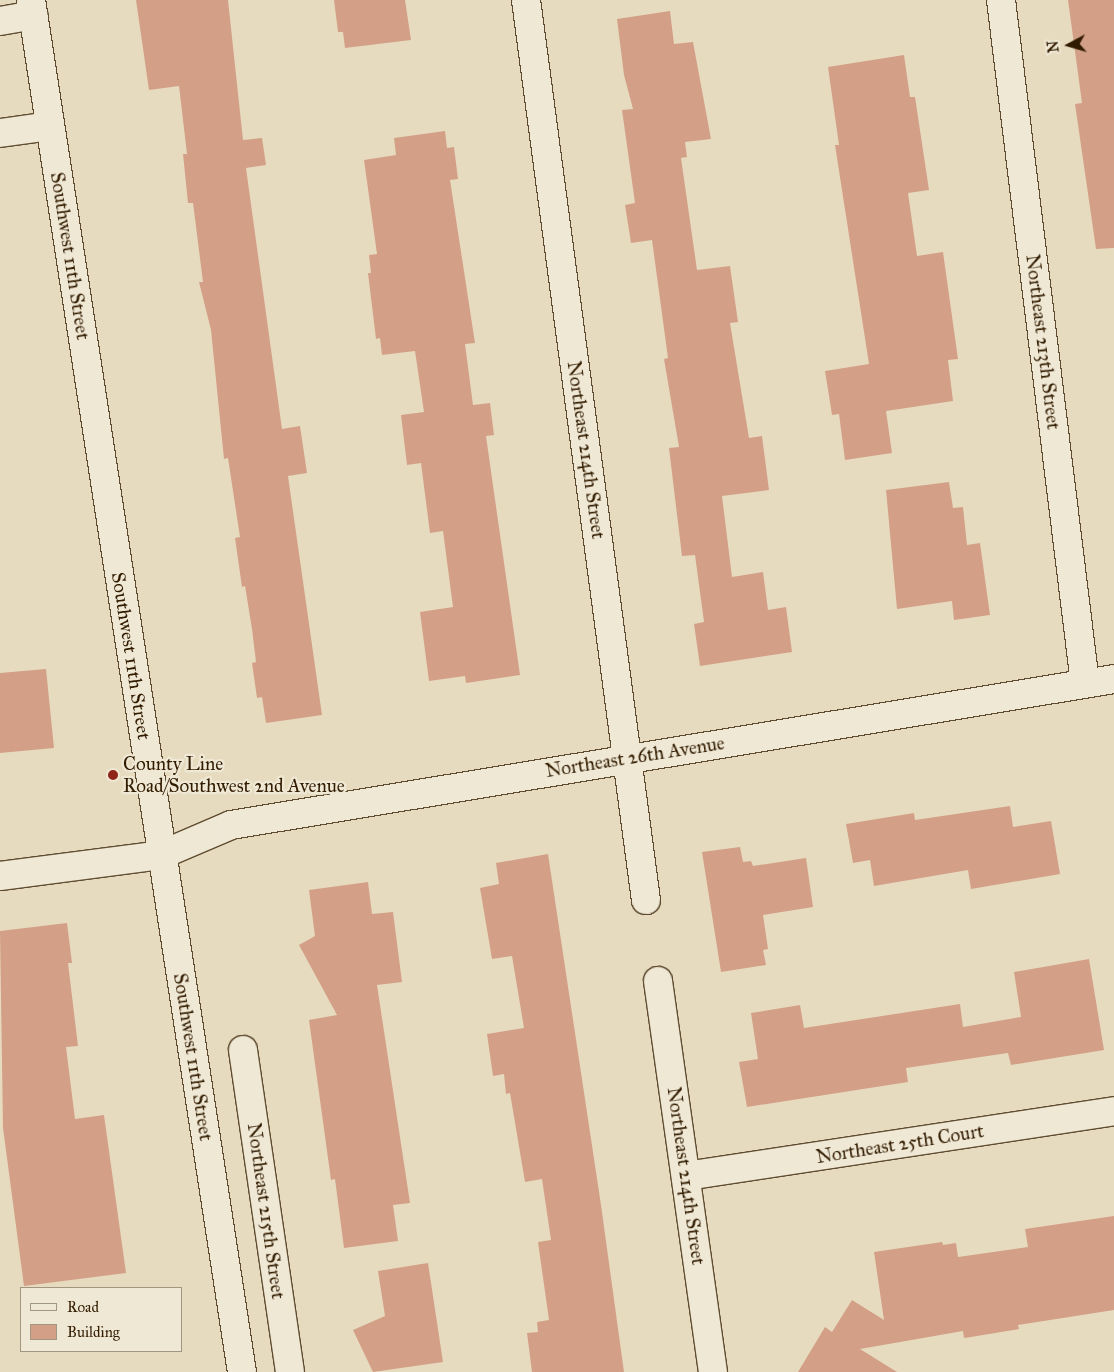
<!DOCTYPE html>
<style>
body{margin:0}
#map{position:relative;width:1114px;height:1372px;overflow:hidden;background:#e7dbbf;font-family:"IM FELL Great Primer",serif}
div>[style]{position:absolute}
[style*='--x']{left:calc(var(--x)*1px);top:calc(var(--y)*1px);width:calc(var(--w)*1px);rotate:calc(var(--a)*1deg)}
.building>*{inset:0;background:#d3a087}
.roads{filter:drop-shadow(1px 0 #5f4c30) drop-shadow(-1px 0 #5f4c30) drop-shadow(0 1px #5f4c30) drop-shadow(0 -1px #5f4c30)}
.minor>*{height:28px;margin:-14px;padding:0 14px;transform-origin:14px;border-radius:14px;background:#efe8d5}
.dots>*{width:14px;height:14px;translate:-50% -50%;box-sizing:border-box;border:2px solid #efe8d5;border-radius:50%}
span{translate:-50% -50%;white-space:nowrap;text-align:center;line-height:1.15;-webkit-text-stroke:4.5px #efe8d5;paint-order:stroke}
.street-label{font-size:19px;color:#321c00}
.poi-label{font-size:19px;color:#321c00}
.left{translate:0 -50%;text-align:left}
.legend{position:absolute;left:20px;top:1287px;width:162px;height:65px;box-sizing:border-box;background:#efe8d5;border:1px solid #a39680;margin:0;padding:6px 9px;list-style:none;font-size:15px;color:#321c00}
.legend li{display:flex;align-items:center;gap:10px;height:25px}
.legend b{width:25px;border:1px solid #a39680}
.north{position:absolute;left:1044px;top:20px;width:50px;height:50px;-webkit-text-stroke:4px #efe8d5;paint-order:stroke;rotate:264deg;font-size:14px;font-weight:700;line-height:20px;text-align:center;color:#321c00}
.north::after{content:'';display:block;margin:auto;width:18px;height:22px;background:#321c00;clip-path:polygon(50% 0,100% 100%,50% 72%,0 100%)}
</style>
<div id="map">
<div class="building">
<div style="clip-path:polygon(136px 0,228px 0,243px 140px,262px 138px,266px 165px,246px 168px,282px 429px,300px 426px,307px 473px,288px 476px,322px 715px,266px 723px,262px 697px,257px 698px,252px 663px,256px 662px,252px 629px,245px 586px,242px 587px,235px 538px,240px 537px,228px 458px,224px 459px,211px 330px,199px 282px,203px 282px,193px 203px,188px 203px,183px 154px,187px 154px,179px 86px,149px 90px)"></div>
<div style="clip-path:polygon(334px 0,405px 0,411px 40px,345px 48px,343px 32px,338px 32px)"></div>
<div style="clip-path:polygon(1068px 0,1114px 0,1114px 248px,1096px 249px,1075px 104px,1082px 103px)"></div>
<div style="clip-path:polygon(670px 11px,674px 44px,693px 42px,711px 139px,685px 142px,687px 157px,681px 158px,697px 270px,730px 266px,738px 322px,730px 323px,749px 438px,762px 436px,769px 490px,722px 496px,732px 577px,763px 572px,768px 610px,786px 607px,792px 652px,700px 666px,694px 624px,704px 622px,695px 555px,682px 556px,669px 448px,679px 447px,664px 359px,668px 358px,652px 240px,631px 243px,625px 205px,635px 203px,622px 110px,633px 109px,624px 75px,617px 19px)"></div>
<div style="clip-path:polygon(904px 55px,910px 97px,915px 97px,929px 190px,908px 193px,917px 256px,943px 252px,958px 359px,948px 360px,953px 401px,886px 411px,892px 453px,845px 460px,839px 414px,832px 415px,825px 371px,869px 364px,835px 145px,839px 145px,828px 67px)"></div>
<div style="clip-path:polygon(445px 131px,447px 148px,454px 147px,458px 179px,450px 180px,475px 343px,465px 344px,473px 405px,490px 403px,494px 435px,486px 436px,520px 675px,466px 683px,465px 676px,429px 681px,420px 612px,453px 607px,443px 531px,430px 533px,421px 463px,407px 465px,401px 415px,424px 412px,415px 351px,382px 355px,380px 338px,376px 339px,368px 273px,371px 273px,369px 255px,377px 254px,364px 160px,396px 155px,394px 138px)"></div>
<div style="clip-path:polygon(949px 482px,953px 508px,963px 507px,967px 545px,980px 543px,990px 615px,954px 620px,952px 601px,897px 609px,886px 490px)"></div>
<div style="clip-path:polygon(46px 669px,54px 748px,0 753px,0 673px)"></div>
<div style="clip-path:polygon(1010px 806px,1013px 827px,1051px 821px,1060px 874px,971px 889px,968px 870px,874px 886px,870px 860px,853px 863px,846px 824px,914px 813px,915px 820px)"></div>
<div style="clip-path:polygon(740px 847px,743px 862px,751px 861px,753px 866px,806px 858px,813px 907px,763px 915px,768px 949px,763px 950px,766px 965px,721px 972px,702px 852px)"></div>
<div style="clip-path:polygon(548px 854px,601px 1205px,624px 1372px,532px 1372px,527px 1333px,538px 1332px,537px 1322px,549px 1320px,538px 1242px,551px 1240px,542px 1179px,525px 1182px,510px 1093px,506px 1094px,504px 1074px,493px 1076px,487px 1034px,524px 1028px,512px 956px,492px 959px,480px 888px,499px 884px,496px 863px)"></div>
<div style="clip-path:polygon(368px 882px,372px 914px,393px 912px,402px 982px,377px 985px,410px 1203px,393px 1205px,398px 1241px,344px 1248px,335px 1179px,331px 1180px,309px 1020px,337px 1015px,299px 945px,315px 936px,309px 890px)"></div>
<div style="clip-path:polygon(67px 923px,72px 963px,68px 963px,78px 1046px,66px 1047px,75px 1119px,104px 1115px,126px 1273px,24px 1286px,3px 1128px,0 931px)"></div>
<div style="clip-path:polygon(1089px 959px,1104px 1050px,1011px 1065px,1008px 1053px,906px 1068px,908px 1082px,747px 1107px,739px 1062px,758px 1059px,751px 1013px,800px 1005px,804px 1028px,960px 1004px,963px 1027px,1021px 1017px,1014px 972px)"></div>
<div style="clip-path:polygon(1114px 1216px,1114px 1310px,1018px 1325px,1019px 1329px,971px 1337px,964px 1338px,963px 1331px,860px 1349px,897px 1372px,798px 1372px,825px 1327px,832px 1332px,852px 1300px,884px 1320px,874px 1252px,942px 1242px,943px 1245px,956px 1243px,958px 1257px,1028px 1247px,1025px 1229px)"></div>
<div style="clip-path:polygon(428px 1263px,443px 1362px,373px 1372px,353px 1330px,385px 1316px,378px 1271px)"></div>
</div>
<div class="roads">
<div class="minor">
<div style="--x:31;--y:0;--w:1388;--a:81.26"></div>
<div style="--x:526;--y:0;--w:908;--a:82.41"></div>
<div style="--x:1001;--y:0;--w:688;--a:82.99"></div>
<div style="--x:0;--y:21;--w:34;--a:-10"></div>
<div style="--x:0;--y:133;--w:50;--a:-8"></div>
<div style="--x:0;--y:876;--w:162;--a:-7.4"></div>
<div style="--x:161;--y:855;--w:76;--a:-23.2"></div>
<div style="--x:231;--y:825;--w:895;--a:-9.39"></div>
<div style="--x:658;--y:981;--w:395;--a:82"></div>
<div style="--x:243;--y:1050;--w:325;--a:81.7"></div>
<div style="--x:686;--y:1176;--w:433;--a:-8.6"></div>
</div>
</div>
<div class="dots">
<div style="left:113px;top:775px;background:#8f2418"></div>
</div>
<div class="street-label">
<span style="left:70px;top:256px;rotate:81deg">Southwest 11th Street</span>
<span style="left:1043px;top:342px;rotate:83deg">Northeast 213th Street</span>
<span style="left:586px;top:450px;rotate:82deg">Northeast 214th Street</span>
<span style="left:131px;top:656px;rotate:81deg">Southwest 11th Street</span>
<span style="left:635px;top:757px;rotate:-9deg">Northeast 26th Avenue</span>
<span style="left:193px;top:1057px;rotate:81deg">Southwest 11th Street</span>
<span style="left:900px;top:1144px;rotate:-9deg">Northeast 25th Court</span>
<span style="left:686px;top:1176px;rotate:82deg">Northeast 214th Street</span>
<span style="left:266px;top:1211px;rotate:82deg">Northeast 215th Street</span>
</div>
<div class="poi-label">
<span class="left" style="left:123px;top:775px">County Line<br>Road/Southwest 2nd Avenue</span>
</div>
<ul class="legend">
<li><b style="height:6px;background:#efe8d5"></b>Road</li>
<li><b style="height:14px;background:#d3a087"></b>Building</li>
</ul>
<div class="north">N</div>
</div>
